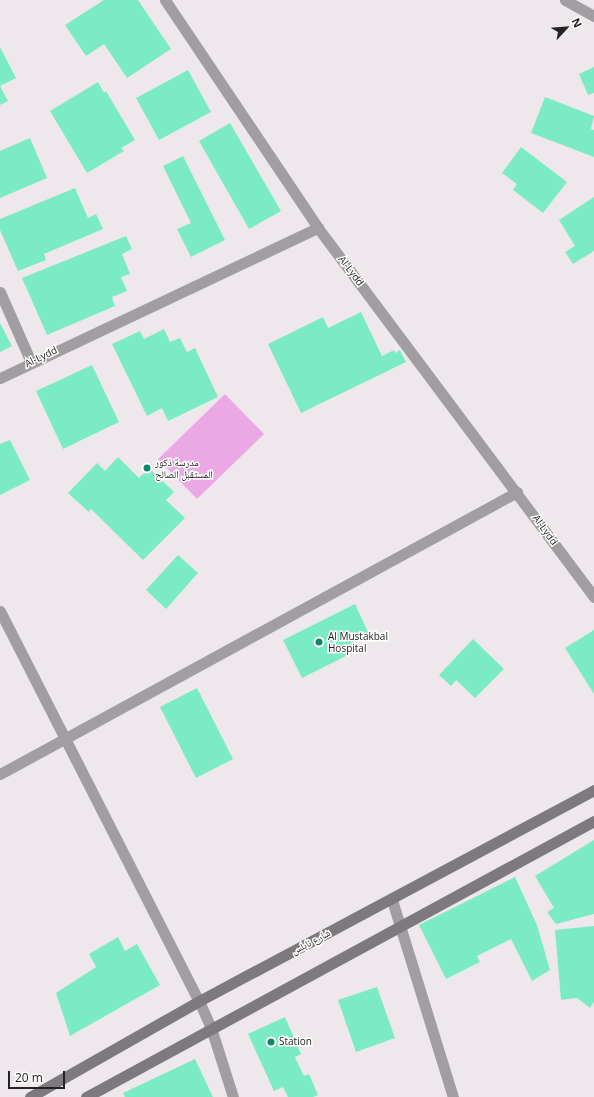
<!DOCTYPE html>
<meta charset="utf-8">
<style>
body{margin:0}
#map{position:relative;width:594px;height:1097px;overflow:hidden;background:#eee8ed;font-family:"Open Sans","Noto Naskh Arabic",sans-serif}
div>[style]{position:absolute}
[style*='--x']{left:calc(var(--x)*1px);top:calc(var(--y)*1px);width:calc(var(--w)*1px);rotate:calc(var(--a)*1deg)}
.green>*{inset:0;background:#eca8e5}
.building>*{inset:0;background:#7bebc6}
.minor>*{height:11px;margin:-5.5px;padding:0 5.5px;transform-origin:5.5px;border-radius:5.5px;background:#a09ea0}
.secondary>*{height:11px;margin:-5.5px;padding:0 5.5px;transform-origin:5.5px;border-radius:5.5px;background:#7d797c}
.dots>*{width:11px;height:11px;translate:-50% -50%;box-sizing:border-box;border:2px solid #fff;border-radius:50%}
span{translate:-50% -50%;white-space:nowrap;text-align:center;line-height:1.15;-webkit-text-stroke:3px #fff;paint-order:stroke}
.street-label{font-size:10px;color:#242224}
.poi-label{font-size:10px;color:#242224}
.left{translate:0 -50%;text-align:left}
.north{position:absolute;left:546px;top:8px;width:40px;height:40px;-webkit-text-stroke:3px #fff;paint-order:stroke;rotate:64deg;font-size:11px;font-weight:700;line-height:16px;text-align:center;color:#242224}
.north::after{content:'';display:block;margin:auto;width:14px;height:18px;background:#242224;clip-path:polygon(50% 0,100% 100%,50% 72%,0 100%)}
.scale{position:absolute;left:8px;top:1071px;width:57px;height:18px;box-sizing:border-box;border:2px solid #242224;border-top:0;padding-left:5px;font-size:12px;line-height:14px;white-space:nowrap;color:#242224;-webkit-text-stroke:3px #fff;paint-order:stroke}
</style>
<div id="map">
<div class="green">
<div style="clip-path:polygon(225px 394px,264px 434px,197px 499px,158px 459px)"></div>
</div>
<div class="building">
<div style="clip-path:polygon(104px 0,138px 0,171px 49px,127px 78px,104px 44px,86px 56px,65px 25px)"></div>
<div style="clip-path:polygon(0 47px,16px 78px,0 86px,8px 101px,0 105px)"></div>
<div style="clip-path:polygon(594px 67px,594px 93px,588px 95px,579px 74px)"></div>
<div style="clip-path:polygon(188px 70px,211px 112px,159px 140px,136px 98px)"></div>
<div style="clip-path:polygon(98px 82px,104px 93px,106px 91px,135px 140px,121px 148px,124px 151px,87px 173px,50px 111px)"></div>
<div style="clip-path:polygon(545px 97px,594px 116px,591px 129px,594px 130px,594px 157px,531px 133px)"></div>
<div style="clip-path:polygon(230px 123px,281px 211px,249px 229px,199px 141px)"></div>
<div style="clip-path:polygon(30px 138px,47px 178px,0 198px,0 151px)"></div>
<div style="clip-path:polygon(521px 147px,567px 182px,543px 213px,513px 190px,517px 184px,502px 173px)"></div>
<div style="clip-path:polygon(183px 156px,225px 240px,191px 257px,177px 229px,191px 223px,163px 166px)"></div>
<div style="clip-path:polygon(75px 188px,88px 218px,96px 214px,103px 229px,44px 254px,46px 260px,18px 271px,0 230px,0 219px)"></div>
<div style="clip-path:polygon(594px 197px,594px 251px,573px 264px,565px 252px,575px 246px,559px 220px)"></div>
<div style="clip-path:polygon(126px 236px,132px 249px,122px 254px,130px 274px,121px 277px,127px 291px,112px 297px,115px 306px,47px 335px,22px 278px)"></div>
<div style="clip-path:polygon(361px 312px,382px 356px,394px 350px,395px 353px,400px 350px,406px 362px,301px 413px,268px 344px,323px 317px,328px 328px)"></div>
<div style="clip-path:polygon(0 323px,12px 346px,0 352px)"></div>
<div style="clip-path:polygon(164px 329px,170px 342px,180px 338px,187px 352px,195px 348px,218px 397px,168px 421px,162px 408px,147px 416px,112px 344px,140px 331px,144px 339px)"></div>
<div style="clip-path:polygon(92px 365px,119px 422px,63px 449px,36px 391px)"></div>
<div style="clip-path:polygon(10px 440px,30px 480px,0 495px,0 444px)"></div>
<div style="clip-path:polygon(118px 457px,139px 478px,149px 468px,174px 492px,166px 500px,185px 518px,143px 560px,91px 509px,89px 512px,68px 493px,97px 463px,105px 471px)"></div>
<div style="clip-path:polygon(178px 555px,198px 573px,166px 609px,146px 590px)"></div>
<div style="clip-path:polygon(355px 604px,369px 634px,350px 644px,354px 652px,302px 678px,283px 640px)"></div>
<div style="clip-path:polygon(594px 630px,594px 694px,565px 648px)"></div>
<div style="clip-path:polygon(473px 639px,504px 669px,475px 698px,456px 680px,451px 686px,439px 675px)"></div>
<div style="clip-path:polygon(197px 688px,233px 759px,196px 778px,160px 707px)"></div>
<div style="clip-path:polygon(594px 840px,594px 914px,556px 924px,547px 912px,554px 908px,535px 876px)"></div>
<div style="clip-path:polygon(515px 877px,537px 925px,550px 970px,532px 981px,511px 939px,477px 956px,480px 962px,446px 979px,419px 925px)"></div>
<div style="clip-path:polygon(594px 926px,594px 1002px,590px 1008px,577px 998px,561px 1000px,555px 930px)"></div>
<div style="clip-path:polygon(118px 937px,125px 951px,137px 944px,160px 985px,70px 1036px,56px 993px,96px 967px,89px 954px)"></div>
<div style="clip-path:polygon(377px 987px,395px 1038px,356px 1052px,338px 1000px)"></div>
<div style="clip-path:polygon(285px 1017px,301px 1054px,295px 1057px,304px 1076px,309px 1074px,318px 1095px,313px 1097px,288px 1097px,283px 1087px,274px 1091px,248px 1034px)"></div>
<div style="clip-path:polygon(195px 1059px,213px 1097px,125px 1097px,123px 1093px)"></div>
</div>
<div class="minor">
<div style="--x:165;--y:0;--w:275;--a:56.1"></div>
<div style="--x:565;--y:0;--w:33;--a:29"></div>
<div style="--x:0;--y:292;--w:77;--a:66.1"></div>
<div style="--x:0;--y:378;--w:352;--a:-25.3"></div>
<div style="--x:318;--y:228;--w:461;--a:53.2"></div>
<div style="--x:0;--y:611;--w:438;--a:63"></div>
<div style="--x:199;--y:1001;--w:30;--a:66"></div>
<div style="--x:211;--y:1028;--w:72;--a:72.3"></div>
<div style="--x:0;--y:774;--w:589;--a:-28.61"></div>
<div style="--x:392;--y:900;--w:206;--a:72.8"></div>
</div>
<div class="secondary">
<div style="--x:30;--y:1097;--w:194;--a:-29.6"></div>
<div style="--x:199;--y:1001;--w:448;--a:-28.1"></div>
<div style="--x:86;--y:1097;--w:578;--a:-28.52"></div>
</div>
<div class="dots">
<div style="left:147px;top:468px;background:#0c8769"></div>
<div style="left:319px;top:642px;background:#0c8769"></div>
<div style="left:271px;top:1042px;background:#0c8769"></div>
</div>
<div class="street-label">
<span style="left:351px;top:271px;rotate:53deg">Al-Lydd</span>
<span style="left:41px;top:357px;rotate:-26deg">Al-Lydd</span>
<span style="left:545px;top:530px;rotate:54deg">Al-Lydd</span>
<span style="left:311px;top:942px;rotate:-28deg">شارع نابلس</span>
</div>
<div class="poi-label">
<span class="left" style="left:155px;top:468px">مدرسة ذكور<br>المستقبل الصالح</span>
<span class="left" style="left:328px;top:642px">Al Mustakbal<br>Hospital</span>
<span class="left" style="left:279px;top:1042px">Station</span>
</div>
<div class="north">N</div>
<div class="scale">20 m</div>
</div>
